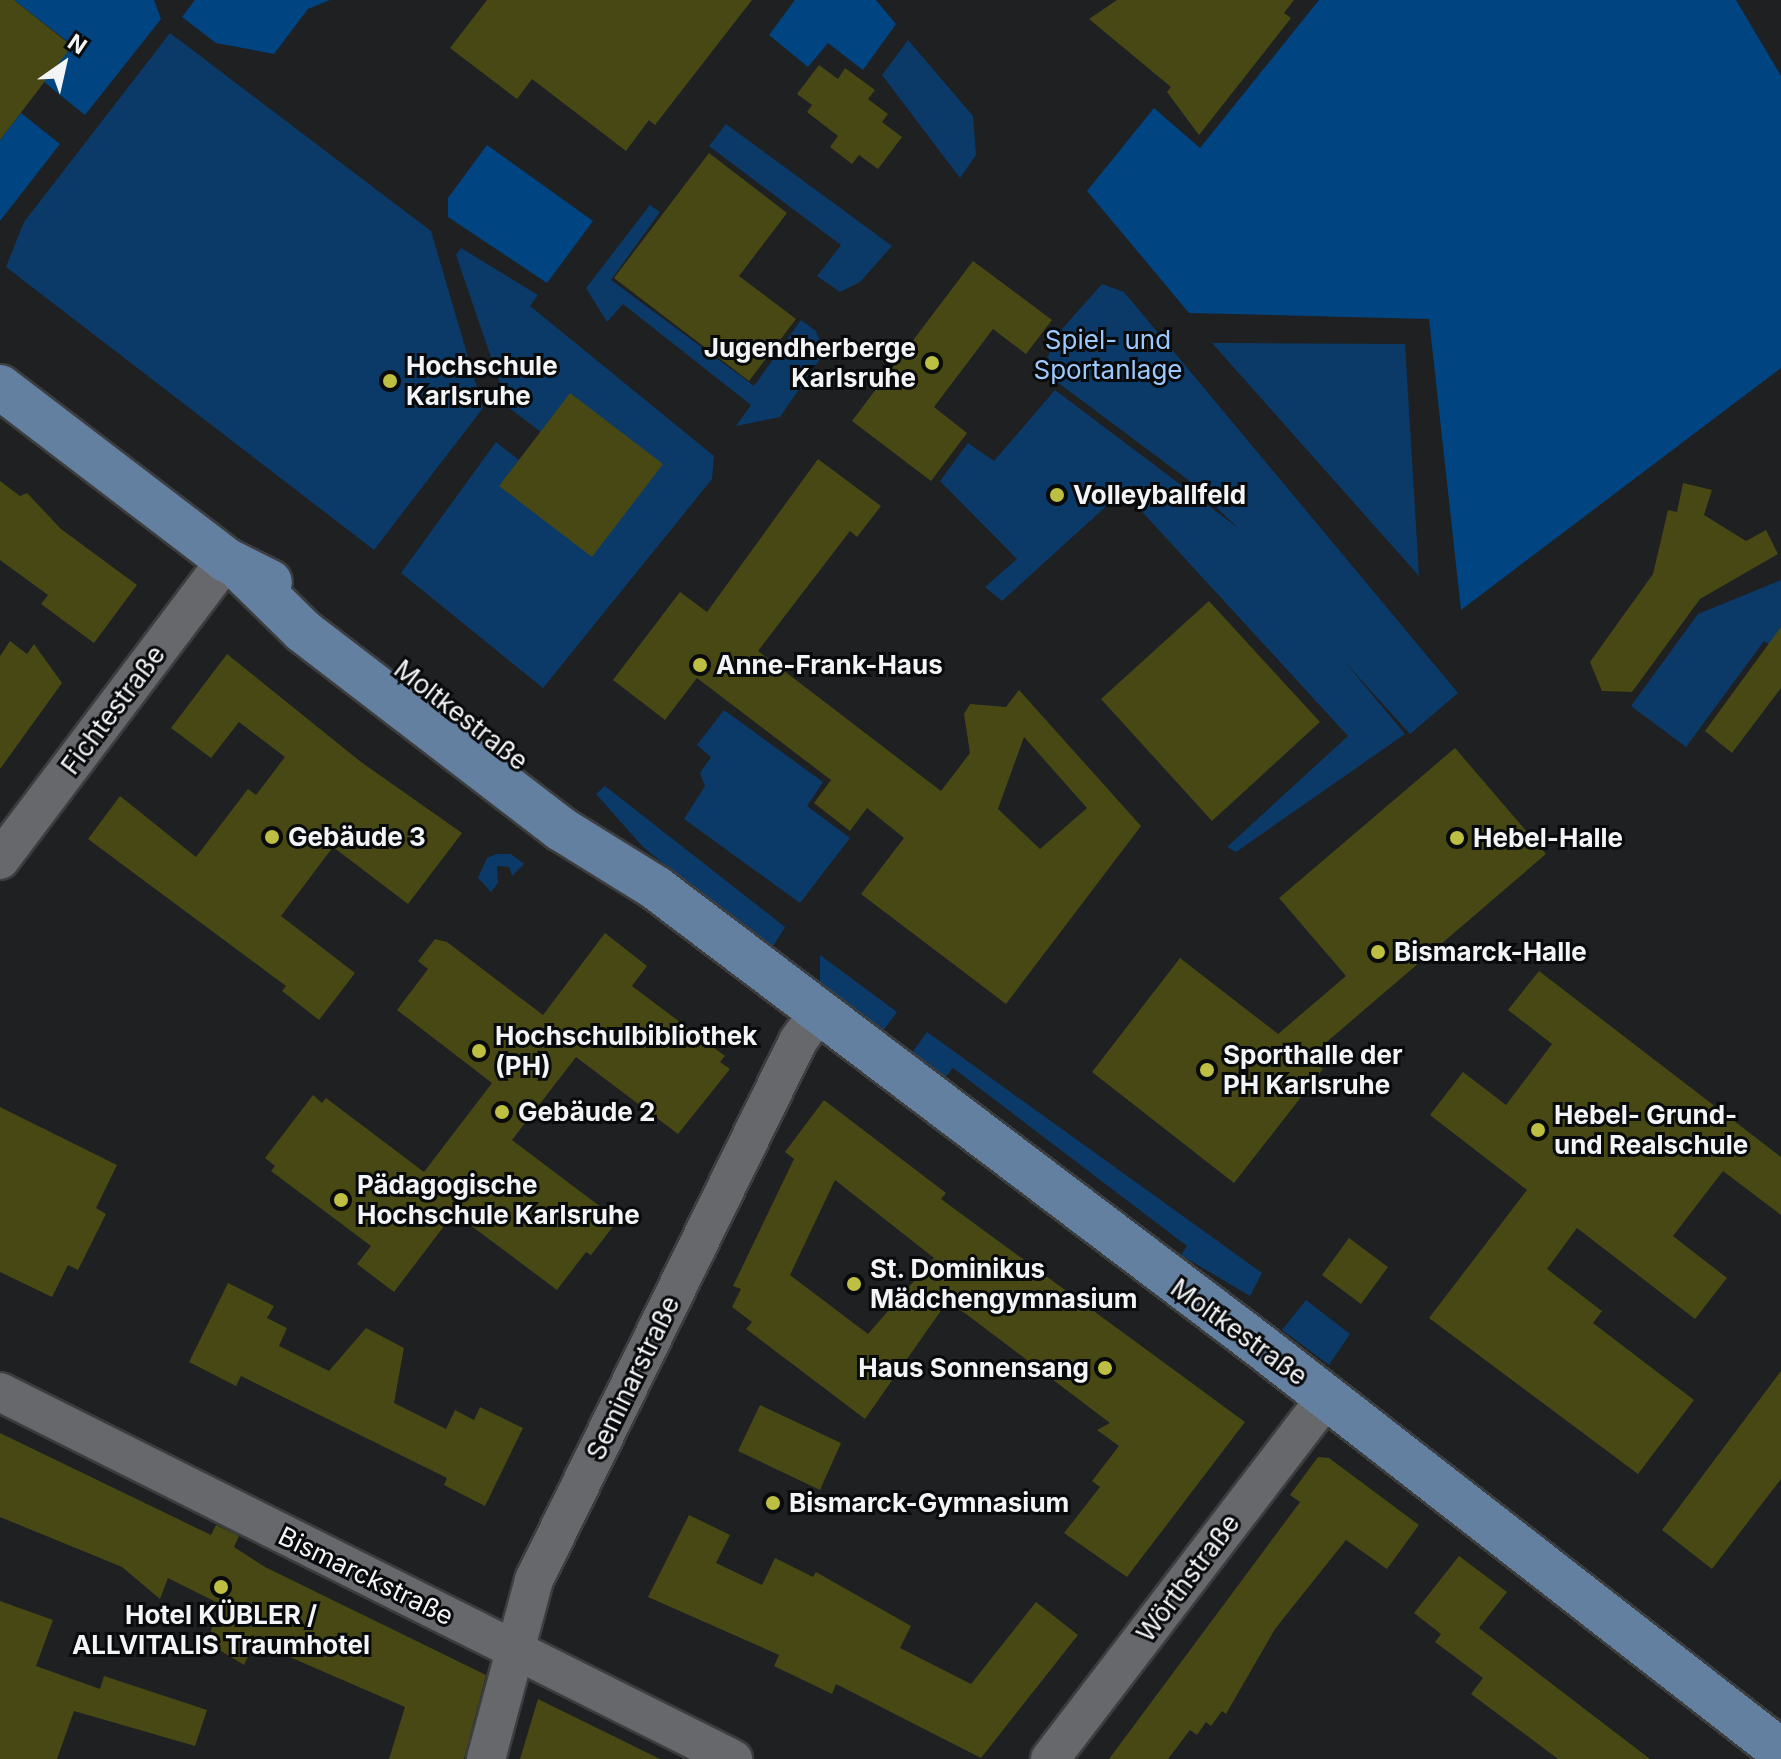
<!DOCTYPE html>
<meta charset="utf-8">
<style>
body{margin:0}
#map{position:relative;width:1781px;height:1759px;overflow:hidden;background:#1e2022;font-family:Inter,sans-serif}
div>[style]{position:absolute}
[style*='--x']{left:calc(var(--x)*1px);top:calc(var(--y)*1px);width:calc(var(--w)*1px);rotate:calc(var(--a)*1deg)}
.green>*{inset:0;background:#0b3a68}
.forest>*{inset:0;background:#004481}
.building>*{inset:0;background:#474814}
.roads{filter:drop-shadow(2px 0 #3c3d3f) drop-shadow(-2px 0 #3c3d3f) drop-shadow(0 2px #3c3d3f) drop-shadow(0 -2px #3c3d3f)}
.minor>*{height:38px;margin:-19px;padding:0 19px;transform-origin:19px;border-radius:19px;background:#66686b}
.major>*{height:44px;margin:-22px;padding:0 22px;transform-origin:22px;border-radius:22px;background:#6480a1}
.dots>*{width:22px;height:22px;translate:-50% -50%;box-sizing:border-box;border:4px solid #090a0b;border-radius:50%}
span{translate:-50% -50%;white-space:nowrap;text-align:center;line-height:1.15;-webkit-text-stroke:6px #090a0b;paint-order:stroke}
.park-label{font-size:26px;color:#9ccaff}
.poi-label{font-size:26px;color:#f3f4f6;font-weight:700}
.right{translate:-100% -50%;text-align:right}
.left{translate:0 -50%;text-align:left}
.street-label{font-size:26px;color:#f3f4f6}
.north{position:absolute;left:24px;top:24px;width:80px;height:80px;-webkit-text-stroke:6px #090a0b;paint-order:stroke;rotate:34deg;font-size:22px;font-weight:700;line-height:32px;text-align:center;color:#f3f4f6}
.north::after{content:'';display:block;margin:auto;width:28px;height:36px;background:#f3f4f6;clip-path:polygon(50% 0,100% 100%,50% 72%,0 100%)}
</style>
<div id="map">
<div class="green">
<div style="clip-path:polygon(170px 33px,431px 231px,483px 408px,374px 550px,6px 267px,24px 222px)"></div>
<div style="clip-path:polygon(908px 40px,973px 116px,976px 155px,960px 178px,882px 75px)"></div>
<div style="clip-path:polygon(726px 124px,892px 246px,860px 282px,840px 292px,817px 276px,841px 245px,709px 146px)"></div>
<div style="clip-path:polygon(650px 205px,660px 212px,611px 280px,754px 386px,801px 320px,816px 331px,824px 353px,780px 417px,736px 426px,751px 405px,623px 304px,607px 322px,586px 288px)"></div>
<div style="clip-path:polygon(461px 248px,538px 295px,530px 306px,714px 456px,712px 479px,543px 688px,401px 573px,496px 442px,519px 460px,541px 432px,508px 407px,456px 255px)"></div>
<div style="clip-path:polygon(1102px 284px,1124px 292px,1458px 693px,1410px 734px,1344px 661px,1405px 734px,1236px 852px,1227px 847px,1348px 736px,1123px 491px,1002px 601px,985px 587px,1017px 559px,940px 481px,968px 443px,994px 461px,1055px 390px,1238px 528px,1187px 479px,1041px 370px,1062px 329px)"></div>
<div style="clip-path:polygon(1212px 343px,1405px 344px,1419px 576px)"></div>
<div style="clip-path:polygon(1781px 580px,1781px 653px,1764px 641px,1686px 747px,1631px 706px,1698px 614px)"></div>
<div style="clip-path:polygon(724px 710px,823px 782px,807px 806px,850px 838px,800px 903px,684px 819px,705px 786px,700px 773px,711px 757px,697px 745px)"></div>
<div style="clip-path:polygon(605px 786px,785px 927px,770px 951px,643px 847px,596px 794px)"></div>
<div style="clip-path:polygon(496px 854px,511px 854px,524px 864px,512px 876px,509px 867px,497px 866px,498px 883px,491px 892px,478px 878px,487px 858px)"></div>
<div style="clip-path:polygon(820px 955px,897px 1012px,880px 1035px,820px 991px)"></div>
<div style="clip-path:polygon(927px 1032px,1262px 1273px,1250px 1296px,1181px 1255px,1187px 1246px,953px 1068px,940px 1084px,906px 1061px)"></div>
<div style="clip-path:polygon(1306px 1300px,1350px 1334px,1329px 1365px,1282px 1330px)"></div>
</div>
<div class="forest">
<div style="clip-path:polygon(14px 0,154px 0,161px 19px,85px 115px,44px 82px,72px 45px)"></div>
<div style="clip-path:polygon(195px 0,330px 0,308px 9px,274px 54px,216px 43px,182px 17px)"></div>
<div style="clip-path:polygon(795px 0,876px 0,896px 24px,863px 70px,828px 43px,808px 67px,769px 35px)"></div>
<div style="clip-path:polygon(1319px 0,1736px 0,1781px 76px,1781px 368px,1461px 610px,1429px 319px,1189px 313px,1087px 191px,1154px 108px,1200px 148px)"></div>
<div style="clip-path:polygon(21px 113px,60px 144px,0 221px,0 140px)"></div>
<div style="clip-path:polygon(487px 145px,593px 221px,547px 283px,448px 217px,448px 198px)"></div>
</div>
<div class="building">
<div style="clip-path:polygon(0 0,14px 0,72px 46px,0 140px)"></div>
<div style="clip-path:polygon(487px 0,752px 0,655px 125px,649px 120px,626px 151px,532px 79px,517px 99px,450px 48px)"></div>
<div style="clip-path:polygon(1117px 0,1294px 0,1284px 13px,1291px 18px,1199px 135px,1167px 92px,1171px 87px,1089px 19px)"></div>
<div style="clip-path:polygon(819px 65px,838px 79px,845px 68px,875px 90px,868px 99px,888px 114px,882px 122px,902px 137px,878px 169px,859px 155px,852px 164px,830px 147px,838px 136px,807px 112px,812px 105px,797px 94px)"></div>
<div style="clip-path:polygon(709px 153px,787px 213px,739px 276px,796px 319px,749px 381px,614px 278px)"></div>
<div style="clip-path:polygon(973px 261px,1052px 320px,1026px 354px,993px 329px,934px 407px,967px 433px,931px 481px,852px 421px)"></div>
<div style="clip-path:polygon(570px 393px,663px 464px,592px 557px,499px 486px)"></div>
<div style="clip-path:polygon(evenodd,818px 459px,881px 506px,857px 537px,850px 531px,758px 651px,941px 791px,970px 753px,964px 714px,970px 704px,1006px 707px,1019px 690px,1141px 826px,1006px 1004px,861px 894px,904px 838px,867px 808px,850px 831px,814px 803px,831px 780px,697px 678px,665px 720px,613px 680px,680px 592px,707px 612px,818px 459px,1024px 737px,1087px 808px,1040px 849px,998px 809px,1024px 737px)"></div>
<div style="clip-path:polygon(0 481px,20px 496px,27px 493px,61px 529px,137px 585px,94px 643px,41px 604px,48px 595px,0 560px)"></div>
<div style="clip-path:polygon(1683px 483px,1712px 490px,1704px 515px,1746px 541px,1766px 530px,1778px 554px,1700px 599px,1632px 692px,1602px 691px,1590px 662px,1653px 574px,1668px 510px,1677px 512px)"></div>
<div style="clip-path:polygon(1209px 601px,1320px 722px,1212px 821px,1101px 699px)"></div>
<div style="clip-path:polygon(1781px 627px,1781px 688px,1732px 753px,1705px 731px)"></div>
<div style="clip-path:polygon(10px 641px,27px 654px,34px 644px,62px 683px,0 769px,0 656px)"></div>
<div style="clip-path:polygon(227px 654px,361px 762px,462px 833px,408px 904px,333px 847px,281px 916px,355px 973px,319px 1020px,282px 991px,286px 986px,88px 839px,120px 796px,196px 857px,248px 789px,256px 795px,285px 757px,239px 722px,211px 758px,171px 728px)"></div>
<div style="clip-path:polygon(1455px 748px,1546px 854px,1308px 1058px,1323px 1069px,1234px 1183px,1092px 1072px,1180px 958px,1278px 1034px,1346px 976px,1279px 898px)"></div>
<div style="clip-path:polygon(605px 933px,647px 966px,632px 986px,725px 1056px,720px 1062px,730px 1069px,678px 1134px,576px 1057px,512px 1140px,618px 1220px,591px 1255px,586px 1252px,557px 1290px,454px 1213px,394px 1292px,357px 1264px,371px 1246px,271px 1171px,275px 1166px,265px 1158px,313px 1095px,322px 1103px,326px 1098px,424px 1172px,492px 1083px,397px 1010px,428px 969px,418px 961px,435px 939px,447px 942px,543px 1015px)"></div>
<div style="clip-path:polygon(1539px 971px,1781px 1157px,1781px 1215px,1723px 1171px,1673px 1236px,1727px 1278px,1695px 1319px,1577px 1228px,1547px 1269px,1602px 1311px,1593px 1323px,1694px 1400px,1638px 1474px,1429px 1318px,1527px 1190px,1430px 1115px,1463px 1072px,1506px 1105px,1552px 1044px,1508px 1010px)"></div>
<div style="clip-path:polygon(evenodd,824px 1100px,946px 1193px,941px 1199px,1245px 1422px,1127px 1577px,1064px 1533px,1100px 1487px,1092px 1481px,1119px 1446px,1097px 1430px,1110px 1423px,966px 1314px,947px 1302px,865px 1419px,746px 1329px,752px 1322px,732px 1307px,741px 1289px,733px 1286px,794px 1159px,785px 1152px,824px 1100px,835px 1180px,934px 1258px,868px 1334px,790px 1275px,835px 1180px)"></div>
<div style="clip-path:polygon(0 1107px,117px 1165px,96px 1208px,106px 1214px,78px 1270px,68px 1265px,52px 1297px,0 1272px)"></div>
<div style="clip-path:polygon(1349px 1238px,1388px 1267px,1361px 1304px,1322px 1275px)"></div>
<div style="clip-path:polygon(228px 1283px,274px 1306px,267px 1318px,287px 1328px,279px 1346px,329px 1371px,366px 1328px,404px 1348px,394px 1403px,446px 1429px,455px 1410px,474px 1420px,480px 1407px,523px 1428px,485px 1506px,444px 1485px,447px 1478px,241px 1376px,236px 1386px,189px 1362px)"></div>
<div style="clip-path:polygon(1781px 1371px,1781px 1479px,1712px 1569px,1662px 1530px)"></div>
<div style="clip-path:polygon(760px 1405px,841px 1443px,820px 1490px,738px 1451px)"></div>
<div style="clip-path:polygon(0 1433px,211px 1535px,216px 1525px,239px 1536px,234px 1547px,265px 1567px,486px 1675px,464px 1759px,389px 1759px,405px 1707px,255px 1642px,244px 1665px,208px 1643px,218px 1603px,168px 1578px,160px 1599px,122px 1567px,0 1517px)"></div>
<div style="clip-path:polygon(1318px 1457px,1329px 1458px,1419px 1525px,1387px 1569px,1346px 1540px,1275px 1629px,1226px 1714px,1222px 1711px,1211px 1726px,1206px 1722px,1197px 1735px,1190px 1730px,1168px 1759px,1109px 1759px,1300px 1502px,1290px 1495px)"></div>
<div style="clip-path:polygon(689px 1515px,730px 1535px,716px 1563px,762px 1585px,775px 1558px,813px 1577px,816px 1572px,911px 1626px,900px 1648px,971px 1684px,1036px 1602px,1078px 1635px,981px 1758px,836px 1684px,832px 1694px,774px 1666px,779px 1655px,648px 1597px)"></div>
<div style="clip-path:polygon(1459px 1556px,1507px 1592px,1479px 1628px,1650px 1759px,1558px 1759px,1471px 1694px,1483px 1678px,1435px 1642px,1441px 1634px,1414px 1613px)"></div>
<div style="clip-path:polygon(0 1601px,53px 1620px,36px 1666px,100px 1689px,104px 1676px,207px 1710px,195px 1746px,74px 1711px,57px 1759px,0 1759px)"></div>
<div style="clip-path:polygon(538px 1699px,660px 1759px,520px 1759px)"></div>
</div>
<div class="roads">
<div class="minor">
<div style="--x:0;--y:860;--w:376;--a:-53"></div>
<div style="--x:0;--y:1392;--w:820;--a:26.6"></div>
<div style="--x:486;--y:1759;--w:185;--a:-75"></div>
<div style="--x:534;--y:1580;--w:600;--a:-63.9"></div>
<div style="--x:798;--y:1041;--w:34;--a:-54"></div>
<div style="--x:1050;--y:1759;--w:456;--a:-52.6"></div>
</div>
<div class="major">
<div style="--x:0;--y:387;--w:285;--a:37.4"></div>
<div style="--x:226;--y:560;--w:49;--a:26.6"></div>
<div style="--x:243;--y:572;--w:84;--a:44.5"></div>
<div style="--x:303;--y:631;--w:325;--a:37.5"></div>
<div style="--x:561;--y:829;--w:112;--a:31.8"></div>
<div style="--x:656;--y:888;--w:760;--a:37.14"></div>
<div style="--x:1262;--y:1347;--w:658;--a:37.9"></div>
</div>
</div>
<div class="dots">
<div style="left:932px;top:363px;background:#bdbf43"></div>
<div style="left:390px;top:381px;background:#bdbf43"></div>
<div style="left:1057px;top:495px;background:#bdbf43"></div>
<div style="left:700px;top:665px;background:#bdbf43"></div>
<div style="left:272px;top:837px;background:#bdbf43"></div>
<div style="left:1457px;top:838px;background:#bdbf43"></div>
<div style="left:1378px;top:952px;background:#bdbf43"></div>
<div style="left:479px;top:1051px;background:#bdbf43"></div>
<div style="left:1207px;top:1070px;background:#bdbf43"></div>
<div style="left:502px;top:1112px;background:#bdbf43"></div>
<div style="left:1538px;top:1130px;background:#bdbf43"></div>
<div style="left:341px;top:1200px;background:#bdbf43"></div>
<div style="left:854px;top:1284px;background:#bdbf43"></div>
<div style="left:1105px;top:1368px;background:#bdbf43"></div>
<div style="left:773px;top:1503px;background:#bdbf43"></div>
<div style="left:221px;top:1587px;background:#bdbf43"></div>
</div>
<div class="park-label">
<span style="left:1108px;top:355px">Spiel- und<br>Sportanlage</span>
</div>
<div class="poi-label">
<span class="right" style="left:916px;top:363px">Jugendherberge<br>Karlsruhe</span>
<span class="left" style="left:406px;top:381px">Hochschule<br>Karlsruhe</span>
<span class="left" style="left:1073px;top:495px">Volleyballfeld</span>
<span class="left" style="left:716px;top:665px">Anne-Frank-Haus</span>
<span class="left" style="left:288px;top:837px">Gebäude 3</span>
<span class="left" style="left:1473px;top:838px">Hebel-Halle</span>
<span class="left" style="left:1394px;top:952px">Bismarck-Halle</span>
<span class="left" style="left:495px;top:1051px">Hochschulbibliothek<br>(PH)</span>
<span class="left" style="left:1223px;top:1070px">Sporthalle der<br>PH Karlsruhe</span>
<span class="left" style="left:518px;top:1112px">Gebäude 2</span>
<span class="left" style="left:1554px;top:1130px">Hebel- Grund-<br>und Realschule</span>
<span class="left" style="left:357px;top:1200px">Pädagogische<br>Hochschule Karlsruhe</span>
<span class="left" style="left:870px;top:1284px">St. Dominikus<br>Mädchengymnasium</span>
<span class="right" style="left:1089px;top:1368px">Haus Sonnensang</span>
<span class="left" style="left:789px;top:1503px">Bismarck-Gymnasium</span>
<span style="left:221px;top:1630px">Hotel KÜBLER /<br>ALLVITALIS Traumhotel</span>
</div>
<div class="street-label">
<span style="left:113px;top:710px;rotate:-53deg">Fichtestraße</span>
<span style="left:461px;top:715px;rotate:38deg">Moltkestraße</span>
<span style="left:1239px;top:1332px;rotate:36deg">Moltkestraße</span>
<span style="left:633px;top:1378px;rotate:-64deg">Seminarstraße</span>
<span style="left:366px;top:1576px;rotate:26deg">Bismarckstraße</span>
<span style="left:1188px;top:1578px;rotate:-53deg">Wörthstraße</span>
</div>
<div class="north">N</div>
</div>
